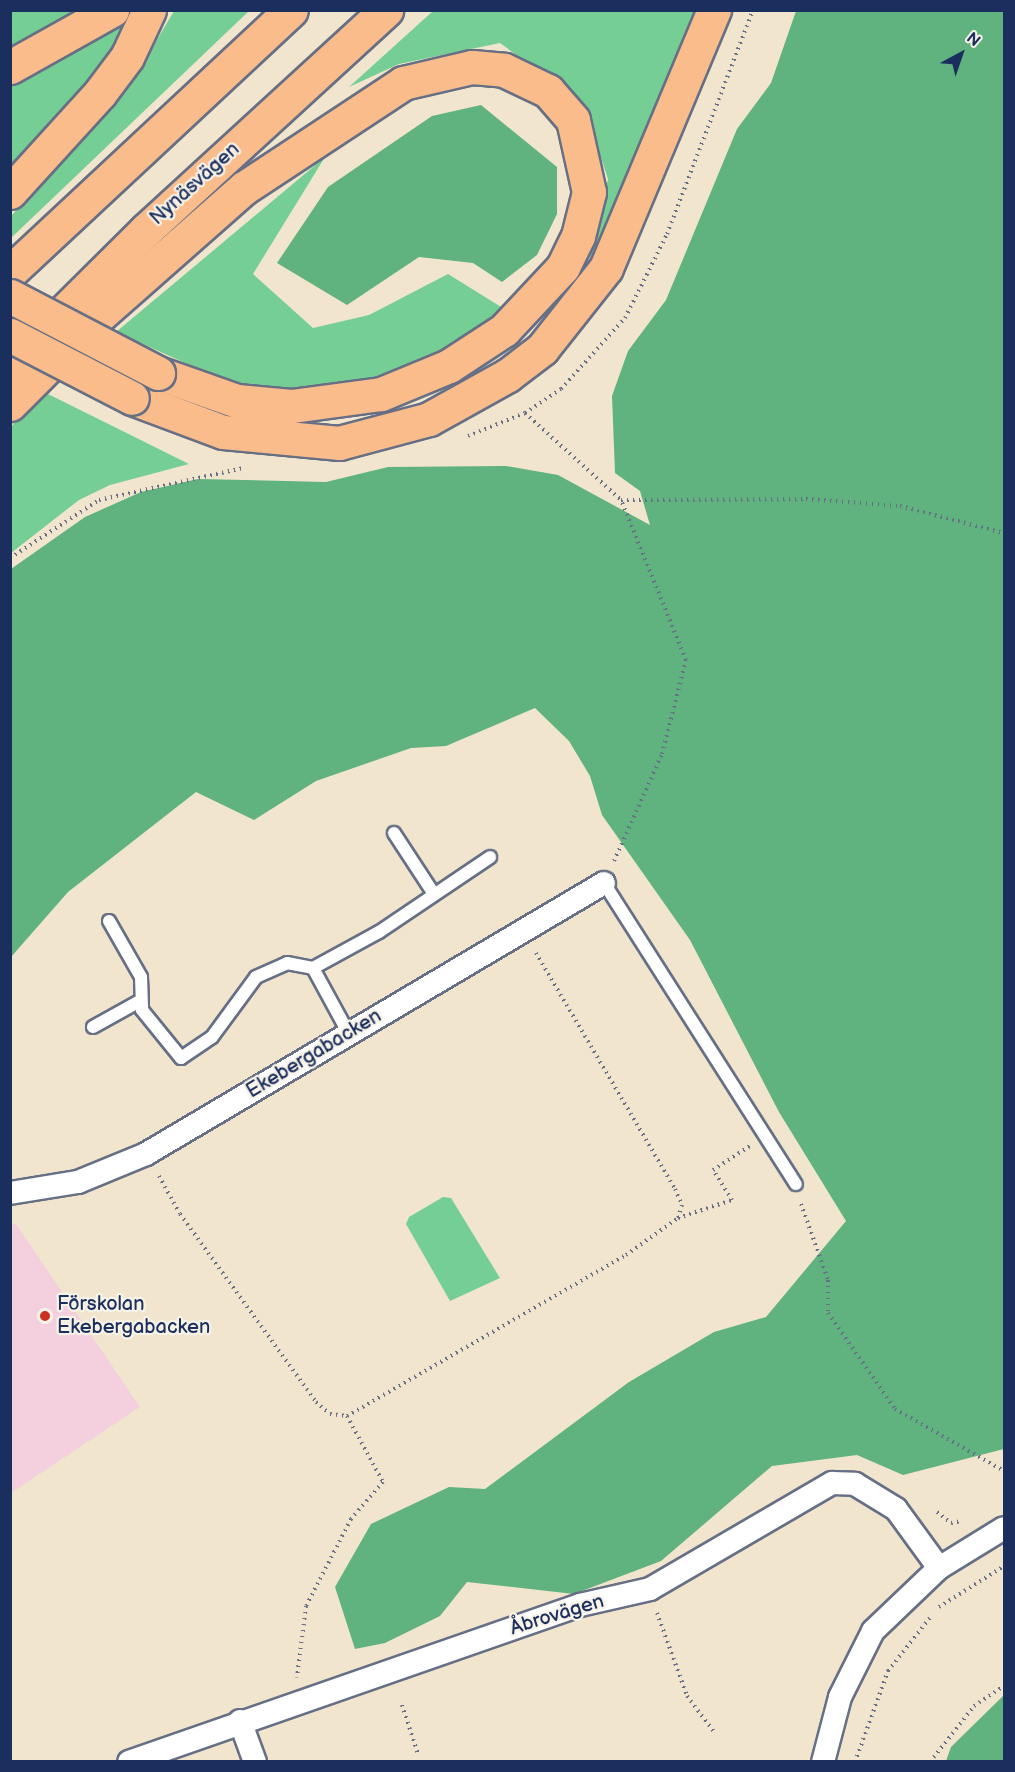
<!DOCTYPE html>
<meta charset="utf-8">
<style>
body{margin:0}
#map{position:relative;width:1015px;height:1772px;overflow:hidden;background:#f1e6cd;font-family:"Balsamiq Sans",sans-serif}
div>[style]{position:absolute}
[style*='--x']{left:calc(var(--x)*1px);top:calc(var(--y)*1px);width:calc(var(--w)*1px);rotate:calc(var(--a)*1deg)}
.built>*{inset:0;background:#f4cfdd}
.green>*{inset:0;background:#75cf95}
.forest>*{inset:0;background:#60b27e}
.path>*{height:4px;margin-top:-2px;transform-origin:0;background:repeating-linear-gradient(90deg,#666f85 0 1.5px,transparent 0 6px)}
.roads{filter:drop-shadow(2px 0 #666f85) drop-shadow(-2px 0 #666f85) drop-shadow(0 2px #666f85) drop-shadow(0 -2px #666f85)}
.lane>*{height:12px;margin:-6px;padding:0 6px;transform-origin:6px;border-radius:6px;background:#fff}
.street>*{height:22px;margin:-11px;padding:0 11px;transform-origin:11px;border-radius:11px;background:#fff}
.highway>*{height:33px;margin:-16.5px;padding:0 16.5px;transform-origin:16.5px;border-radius:16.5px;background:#fabc8b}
.bridges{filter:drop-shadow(2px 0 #666f85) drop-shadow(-2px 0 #666f85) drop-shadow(0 2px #666f85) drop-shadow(0 -2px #666f85)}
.highway-bridge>*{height:33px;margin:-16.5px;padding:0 16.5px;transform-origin:16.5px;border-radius:16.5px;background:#fabc8b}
.dots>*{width:16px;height:16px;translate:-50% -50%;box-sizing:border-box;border:3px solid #f7f3e8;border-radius:50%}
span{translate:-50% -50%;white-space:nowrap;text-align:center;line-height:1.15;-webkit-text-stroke:4.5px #f7f3e8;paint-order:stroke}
.street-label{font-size:20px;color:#1b2f5e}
.poi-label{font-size:20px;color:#1b2f5e}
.left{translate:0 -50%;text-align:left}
.frame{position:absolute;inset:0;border:12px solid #1b2f5e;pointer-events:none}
.north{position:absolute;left:931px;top:24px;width:60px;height:60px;-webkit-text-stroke:4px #f7f3e8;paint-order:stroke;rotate:40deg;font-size:16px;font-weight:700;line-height:24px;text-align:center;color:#1b2f5e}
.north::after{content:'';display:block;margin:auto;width:21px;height:27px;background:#1b2f5e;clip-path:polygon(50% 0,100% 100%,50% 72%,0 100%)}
</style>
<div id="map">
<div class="built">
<div style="clip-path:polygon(16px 1224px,140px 1407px,11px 1493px,10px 1225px)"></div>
</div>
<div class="green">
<div style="clip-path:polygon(11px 11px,78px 11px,11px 48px)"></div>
<div style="clip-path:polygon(174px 11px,249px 11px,11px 238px,11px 216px,129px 87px)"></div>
<div style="clip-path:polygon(433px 11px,696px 11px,589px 262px,608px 179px,583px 104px,500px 43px,399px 64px,349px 87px)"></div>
<div style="clip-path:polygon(126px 19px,120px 45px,11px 169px,11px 85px)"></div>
<div style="clip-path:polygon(325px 157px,253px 274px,313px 328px,369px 315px,448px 274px,506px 310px,442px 352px,378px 380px,286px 393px,232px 384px,116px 332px)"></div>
<div style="clip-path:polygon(42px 391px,189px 464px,110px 485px,79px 500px,11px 553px,11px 427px)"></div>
<div style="clip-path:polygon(443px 1197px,451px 1198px,500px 1278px,450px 1301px,406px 1224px,409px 1217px)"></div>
</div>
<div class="forest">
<div style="clip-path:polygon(796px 11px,1004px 11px,1004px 1449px,903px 1475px,857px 1455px,772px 1466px,661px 1561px,574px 1594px,467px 1582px,440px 1616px,385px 1643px,355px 1649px,335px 1587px,371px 1524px,449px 1487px,485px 1489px,629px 1382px,714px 1332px,766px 1317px,846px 1221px,779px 1112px,690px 940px,602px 815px,590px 776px,569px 741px,535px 708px,446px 746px,411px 748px,316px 781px,254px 820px,196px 792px,68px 892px,11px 957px,11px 569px,85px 517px,141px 492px,198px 479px,326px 482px,388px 467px,506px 466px,558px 475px,650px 525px,640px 491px,615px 473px,612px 396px,628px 351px,666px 300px,737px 129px,771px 83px)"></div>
<div style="clip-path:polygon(481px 105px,557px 167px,557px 214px,537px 255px,502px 282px,473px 263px,419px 257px,347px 305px,277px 263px,328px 187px,432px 116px)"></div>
<div style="clip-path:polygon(1004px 1695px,1004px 1761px,946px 1761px,951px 1747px)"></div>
</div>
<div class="path">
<div style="--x:525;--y:413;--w:130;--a:42.2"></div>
<div style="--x:621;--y:500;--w:185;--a:-0.3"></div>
<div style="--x:806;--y:499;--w:94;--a:4.3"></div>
<div style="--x:900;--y:506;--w:107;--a:14.6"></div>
<div style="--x:468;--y:436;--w:61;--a:-22"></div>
<div style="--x:525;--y:413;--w:43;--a:-33.7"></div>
<div style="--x:561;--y:389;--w:96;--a:-48"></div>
<div style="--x:625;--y:318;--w:94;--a:-63.4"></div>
<div style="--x:667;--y:234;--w:240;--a:-69"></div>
<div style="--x:10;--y:558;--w:106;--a:-33.1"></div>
<div style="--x:99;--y:500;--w:148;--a:-12.5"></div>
<div style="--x:614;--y:861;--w:117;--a:-65.8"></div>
<div style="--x:662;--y:754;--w:97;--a:-75.7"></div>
<div style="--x:686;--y:660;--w:173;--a:-112.1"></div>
<div style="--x:536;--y:953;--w:274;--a:59.5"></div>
<div style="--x:675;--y:1189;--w:17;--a:66"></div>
<div style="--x:682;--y:1205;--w:14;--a:107"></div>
<div style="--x:159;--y:1176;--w:43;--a:61.1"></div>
<div style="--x:180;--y:1214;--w:232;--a:54.1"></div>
<div style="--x:316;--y:1402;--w:18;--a:41"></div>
<div style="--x:330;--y:1414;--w:17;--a:7"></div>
<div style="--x:347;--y:1416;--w:75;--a:61.4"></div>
<div style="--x:383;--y:1482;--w:49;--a:130.9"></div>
<div style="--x:351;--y:1519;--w:98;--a:117.3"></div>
<div style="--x:306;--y:1606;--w:72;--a:97.2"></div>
<div style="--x:801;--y:1204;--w:81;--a:70.4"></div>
<div style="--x:828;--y:1280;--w:33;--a:90"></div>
<div style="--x:828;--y:1313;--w:117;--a:55.1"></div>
<div style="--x:895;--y:1409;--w:125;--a:29.6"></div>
<div style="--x:347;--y:1416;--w:322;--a:-30"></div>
<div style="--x:626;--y:1255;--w:64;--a:-35.4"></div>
<div style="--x:678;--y:1218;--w:57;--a:-18.4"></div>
<div style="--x:732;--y:1200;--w:36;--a:-122"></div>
<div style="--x:713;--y:1170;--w:44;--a:-33"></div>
<div style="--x:937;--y:1512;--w:18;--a:38"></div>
<div style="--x:951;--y:1523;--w:11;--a:-10"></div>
<div style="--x:939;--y:1607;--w:77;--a:-32.2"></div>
<div style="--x:657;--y:1613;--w:88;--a:70.1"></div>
<div style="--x:687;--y:1696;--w:46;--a:52.9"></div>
<div style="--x:402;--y:1705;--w:52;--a:71.9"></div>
<div style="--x:855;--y:1762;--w:97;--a:-70.1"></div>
<div style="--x:888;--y:1671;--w:71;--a:-51.8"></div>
<div style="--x:930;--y:1762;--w:71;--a:-51.8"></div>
<div style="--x:974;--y:1706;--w:36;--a:-34"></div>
</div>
<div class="roads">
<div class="lane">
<div style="--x:394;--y:833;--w:69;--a:56.8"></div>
<div style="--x:604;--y:883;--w:357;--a:57.5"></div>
<div style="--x:109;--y:921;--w:64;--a:60.3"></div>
<div style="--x:141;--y:977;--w:33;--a:88"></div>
<div style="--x:142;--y:1010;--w:62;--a:50.9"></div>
<div style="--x:181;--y:1058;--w:37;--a:-34"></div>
<div style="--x:212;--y:1037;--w:74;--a:-53.7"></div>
<div style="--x:256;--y:977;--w:34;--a:-24"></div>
<div style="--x:287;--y:963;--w:26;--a:11"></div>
<div style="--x:313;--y:968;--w:75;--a:61.4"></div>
<div style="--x:313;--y:968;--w:75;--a:-28.6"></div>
<div style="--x:379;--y:932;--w:134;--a:-34"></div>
<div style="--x:93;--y:1027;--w:51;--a:-29.1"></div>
</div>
<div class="street">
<div style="--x:10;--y:1193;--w:69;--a:-9.2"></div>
<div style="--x:78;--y:1182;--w:74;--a:-22.4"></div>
<div style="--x:146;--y:1154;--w:532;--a:-30.61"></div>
<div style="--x:240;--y:1721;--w:44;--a:69.9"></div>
<div style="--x:129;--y:1762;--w:478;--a:-19.2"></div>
<div style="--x:580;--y:1605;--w:72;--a:-12.9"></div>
<div style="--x:650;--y:1589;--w:211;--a:-30.2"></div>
<div style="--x:832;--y:1483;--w:23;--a:2"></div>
<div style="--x:855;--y:1484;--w:48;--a:31.4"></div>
<div style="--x:896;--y:1509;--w:73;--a:53.9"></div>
<div style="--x:823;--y:1762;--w:67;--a:-75.3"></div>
<div style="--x:840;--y:1697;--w:74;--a:-63.4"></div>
<div style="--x:873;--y:1631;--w:91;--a:-43.7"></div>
<div style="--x:939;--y:1568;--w:76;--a:-31.6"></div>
</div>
<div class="highway">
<div style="--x:10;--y:67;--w:117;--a:-29.2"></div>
<div style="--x:10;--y:192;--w:134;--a:-47.7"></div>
<div style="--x:100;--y:93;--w:45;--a:-53.1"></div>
<div style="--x:127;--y:57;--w:52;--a:-64.9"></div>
<div style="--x:10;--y:272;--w:384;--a:-43"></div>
<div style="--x:10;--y:365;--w:192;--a:-44.8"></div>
<div style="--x:146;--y:230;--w:326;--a:-42.5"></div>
<div style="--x:132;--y:398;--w:97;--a:20.5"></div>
<div style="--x:223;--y:432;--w:117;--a:5.4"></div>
<div style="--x:339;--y:443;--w:93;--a:-14.9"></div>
<div style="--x:429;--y:419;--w:90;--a:-29.1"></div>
<div style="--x:508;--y:375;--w:43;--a:-37.4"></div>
<div style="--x:542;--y:349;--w:103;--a:-51.7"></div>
<div style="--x:606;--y:268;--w:280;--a:-67.3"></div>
<div style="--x:10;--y:404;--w:117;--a:-45"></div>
<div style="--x:93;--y:321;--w:201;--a:-41.4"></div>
<div style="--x:244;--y:188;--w:191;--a:-33.4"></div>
<div style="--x:403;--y:83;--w:71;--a:-13.1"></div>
<div style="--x:472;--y:67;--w:32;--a:5"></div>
<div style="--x:504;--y:70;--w:49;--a:25.5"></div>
<div style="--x:548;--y:91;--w:38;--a:49"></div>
<div style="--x:573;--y:120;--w:74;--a:77.5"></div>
<div style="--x:589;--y:192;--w:45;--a:104"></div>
<div style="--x:578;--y:236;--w:34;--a:116"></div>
<div style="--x:563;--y:267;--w:86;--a:133.1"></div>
<div style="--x:504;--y:330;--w:66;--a:146.8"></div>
<div style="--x:449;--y:366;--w:74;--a:157.6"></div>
<div style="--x:381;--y:394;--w:91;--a:172.4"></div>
<div style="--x:291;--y:406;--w:54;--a:-174.7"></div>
<div style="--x:237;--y:401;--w:84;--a:-160.5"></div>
</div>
</div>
<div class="bridges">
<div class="highway-bridge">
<div style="--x:10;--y:296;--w:167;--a:27.5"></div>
<div style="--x:10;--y:335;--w:137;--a:27.3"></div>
</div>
</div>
<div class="dots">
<div style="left:45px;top:1316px;background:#c8321e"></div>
</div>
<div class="street-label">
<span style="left:195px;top:184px;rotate:-42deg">Nynäsvägen</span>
<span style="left:314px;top:1054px;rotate:-31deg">Ekebergabacken</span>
<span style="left:557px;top:1615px;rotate:-17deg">Åbrovägen</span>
</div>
<div class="poi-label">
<span class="left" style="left:57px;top:1316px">Förskolan<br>Ekebergabacken</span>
</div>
<div class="frame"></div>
<div class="north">N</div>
</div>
